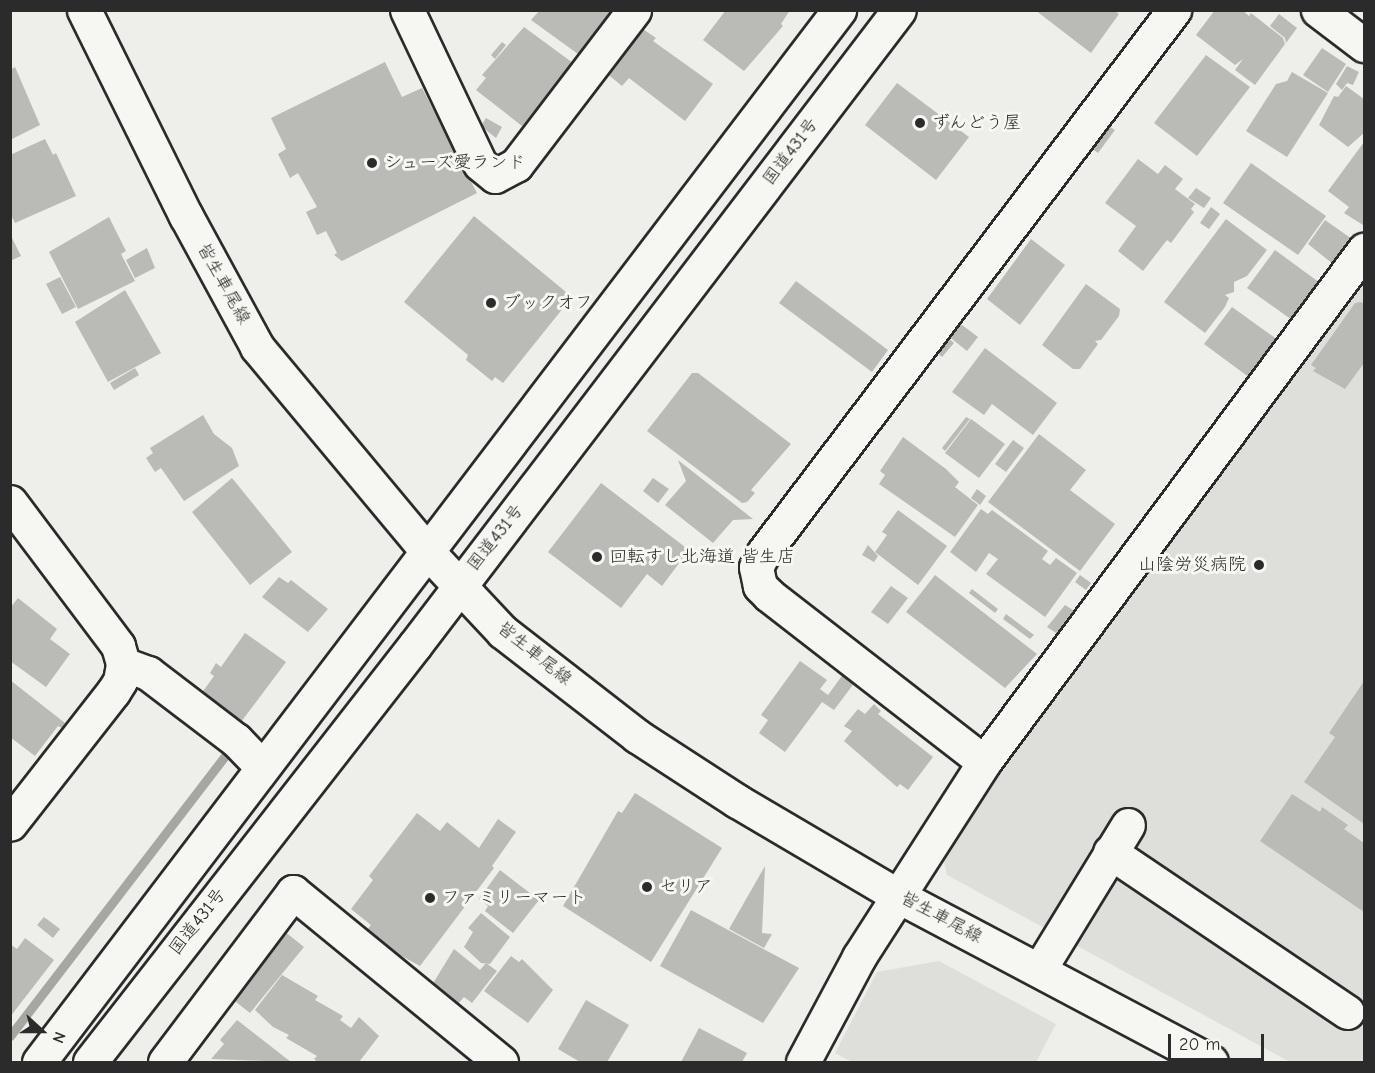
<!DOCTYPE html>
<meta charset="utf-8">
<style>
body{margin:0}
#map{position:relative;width:1375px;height:1073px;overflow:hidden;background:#eeeeea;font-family:"Comic Neue","Klee One",sans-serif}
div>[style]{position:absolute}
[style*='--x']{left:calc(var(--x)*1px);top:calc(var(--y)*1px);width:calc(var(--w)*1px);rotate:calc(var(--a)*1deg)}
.built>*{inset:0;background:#dededb}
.stream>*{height:9px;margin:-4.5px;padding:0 4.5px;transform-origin:4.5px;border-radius:4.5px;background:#a6a6a3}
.building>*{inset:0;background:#babab7}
.roads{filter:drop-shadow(2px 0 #2b2b2b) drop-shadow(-2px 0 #2b2b2b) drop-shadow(0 2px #2b2b2b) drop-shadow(0 -2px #2b2b2b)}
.minor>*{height:33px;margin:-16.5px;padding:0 16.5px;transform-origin:16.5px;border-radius:16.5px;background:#f6f6f2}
.major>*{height:33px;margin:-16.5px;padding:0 16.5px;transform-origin:16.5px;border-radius:16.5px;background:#f6f6f2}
.highway>*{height:33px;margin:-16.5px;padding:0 16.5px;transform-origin:16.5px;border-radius:16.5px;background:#f6f6f2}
.dots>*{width:16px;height:16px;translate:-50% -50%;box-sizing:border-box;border:3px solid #f6f6f2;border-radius:50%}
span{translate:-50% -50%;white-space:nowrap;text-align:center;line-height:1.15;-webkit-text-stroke:6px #f6f6f2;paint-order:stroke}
.poi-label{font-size:18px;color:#2b2b2b}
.left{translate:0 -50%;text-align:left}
.right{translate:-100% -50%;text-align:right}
.street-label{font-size:18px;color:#2b2b2b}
.frame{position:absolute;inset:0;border:12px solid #2b2b2b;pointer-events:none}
.north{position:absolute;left:12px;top:1001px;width:60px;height:60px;-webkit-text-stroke:4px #f6f6f2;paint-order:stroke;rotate:111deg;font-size:16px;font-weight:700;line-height:24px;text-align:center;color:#2b2b2b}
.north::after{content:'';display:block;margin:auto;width:21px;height:27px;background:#2b2b2b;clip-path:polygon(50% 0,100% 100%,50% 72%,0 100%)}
.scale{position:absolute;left:1168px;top:1034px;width:96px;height:27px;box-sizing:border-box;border:3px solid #2b2b2b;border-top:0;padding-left:8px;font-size:18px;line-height:21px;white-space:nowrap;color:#2b2b2b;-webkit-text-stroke:4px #f6f6f2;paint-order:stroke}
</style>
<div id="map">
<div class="built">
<div style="clip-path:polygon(1364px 277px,1364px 1062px,1290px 1062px,947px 875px,942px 853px)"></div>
<div style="clip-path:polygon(939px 961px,1056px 1024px,1036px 1062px,852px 1062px,835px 1053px,877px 972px)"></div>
</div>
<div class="stream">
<div style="--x:10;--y:1036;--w:363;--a:-52.5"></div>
</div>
<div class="building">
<div style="clip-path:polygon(540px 10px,611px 10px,578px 54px,531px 20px)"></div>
<div style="clip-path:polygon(726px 10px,790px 10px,781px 24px,783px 26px,744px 71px,703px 40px)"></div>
<div style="clip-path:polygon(1035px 10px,1114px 10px,1119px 14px,1091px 53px)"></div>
<div style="clip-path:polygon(1215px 10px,1242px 10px,1249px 16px,1251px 13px,1283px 38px,1285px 44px,1255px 85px,1235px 70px,1243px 59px,1235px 65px,1196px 35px)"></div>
<div style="clip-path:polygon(1279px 14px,1297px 28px,1286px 43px,1285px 38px,1270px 26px)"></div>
<div style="clip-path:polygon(524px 27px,573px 63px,522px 126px,476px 90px,486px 78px,482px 75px)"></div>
<div style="clip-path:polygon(640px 27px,656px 38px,653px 41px,713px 84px,685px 121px,629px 78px,622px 86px,605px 72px)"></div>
<div style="clip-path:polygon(502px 42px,506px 45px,495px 59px,491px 55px)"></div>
<div style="clip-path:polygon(1322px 48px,1346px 64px,1328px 92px,1303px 75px)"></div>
<div style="clip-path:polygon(1206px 55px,1250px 87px,1197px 156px,1154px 123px)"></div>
<div style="clip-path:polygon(385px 62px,402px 97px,422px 88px,477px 193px,342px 261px,334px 255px,337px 253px,326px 231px,317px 235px,306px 212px,317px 207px,298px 173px,290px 178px,278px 154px,286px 149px,271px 118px)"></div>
<div style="clip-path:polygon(1347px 66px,1359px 72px,1353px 85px,1347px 83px,1342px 90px,1336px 84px)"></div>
<div style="clip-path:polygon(15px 67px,40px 125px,10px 140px,10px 70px)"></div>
<div style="clip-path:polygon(1292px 72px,1328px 93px,1287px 157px,1246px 131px,1276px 84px,1287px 81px)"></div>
<div style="clip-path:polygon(897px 83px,969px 137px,936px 180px,865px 125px)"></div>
<div style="clip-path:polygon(1346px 86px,1364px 99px,1364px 133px,1348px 147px,1319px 125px,1334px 96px,1338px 97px)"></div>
<div style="clip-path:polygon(486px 118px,502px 127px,496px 138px,481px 126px)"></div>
<div style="clip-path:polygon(1107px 125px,1115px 130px,1098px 153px,1091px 148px)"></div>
<div style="clip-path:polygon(45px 139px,53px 155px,56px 153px,76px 196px,15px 223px,10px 213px,10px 155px)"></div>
<div style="clip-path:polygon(1364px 142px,1364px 223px,1363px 225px,1344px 213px,1349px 207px,1328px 191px)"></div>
<div style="clip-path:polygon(1138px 159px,1158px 174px,1165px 165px,1183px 179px,1175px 189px,1195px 204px,1191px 209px,1194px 212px,1171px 243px,1167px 240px,1143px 271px,1118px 251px,1136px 226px,1105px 203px)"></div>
<div style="clip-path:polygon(1251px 163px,1326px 216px,1298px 255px,1223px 203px)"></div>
<div style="clip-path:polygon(1196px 188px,1211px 198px,1204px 208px,1188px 198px)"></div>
<div style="clip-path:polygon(1211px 207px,1220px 214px,1209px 229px,1200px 223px)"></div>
<div style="clip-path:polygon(474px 216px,572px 297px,503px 383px,495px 377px,492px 381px,466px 360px,468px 355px,404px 302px)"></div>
<div style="clip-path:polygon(109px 217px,126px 251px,121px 254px,135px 281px,78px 309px,49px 252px)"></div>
<div style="clip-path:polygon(1226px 219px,1267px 250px,1247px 276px,1234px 282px,1234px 292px,1225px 295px,1229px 298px,1225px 307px,1205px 333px,1164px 302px)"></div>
<div style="clip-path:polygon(1325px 220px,1352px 239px,1333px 264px,1308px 244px)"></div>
<div style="clip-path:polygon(10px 234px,21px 256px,10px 261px)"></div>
<div style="clip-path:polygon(1031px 239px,1065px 265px,1020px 325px,987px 299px)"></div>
<div style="clip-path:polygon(147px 248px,155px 268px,135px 278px,126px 260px)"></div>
<div style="clip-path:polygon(1275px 250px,1320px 283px,1292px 320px,1247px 288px)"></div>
<div style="clip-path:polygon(60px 277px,76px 307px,62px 314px,46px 284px)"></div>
<div style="clip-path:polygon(796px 281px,888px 350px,872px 372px,779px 303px)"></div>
<div style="clip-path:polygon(1086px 284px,1120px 309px,1119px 316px,1101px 340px,1095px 341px,1098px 344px,1080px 369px,1073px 369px,1042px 345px)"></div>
<div style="clip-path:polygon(125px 290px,161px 353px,108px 382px,75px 322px)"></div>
<div style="clip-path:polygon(1361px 302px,1364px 304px,1364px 363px,1345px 389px,1313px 371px,1316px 368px,1311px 365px,1355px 303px)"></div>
<div style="clip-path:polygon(1232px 307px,1278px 340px,1250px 378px,1204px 344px)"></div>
<div style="clip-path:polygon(958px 322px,978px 337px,967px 351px,947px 335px)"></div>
<div style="clip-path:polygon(947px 337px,954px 343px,942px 357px,935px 351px)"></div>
<div style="clip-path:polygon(985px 348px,1057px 403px,1033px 435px,992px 404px,984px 415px,952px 392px)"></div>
<div style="clip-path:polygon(135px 368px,139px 375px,114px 390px,110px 383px)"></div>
<div style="clip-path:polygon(692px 373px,698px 373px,791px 444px,751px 490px,755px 493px,747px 502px,742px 503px,647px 431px)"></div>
<div style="clip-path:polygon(203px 415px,214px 434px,232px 448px,239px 466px,184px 501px,161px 468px,155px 472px,146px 458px,153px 453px,150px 448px)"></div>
<div style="clip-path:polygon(966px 417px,970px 419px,945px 451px,942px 448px)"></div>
<div style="clip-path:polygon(971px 419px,1005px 444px,979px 478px,945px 453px)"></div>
<div style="clip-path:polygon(1039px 434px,1086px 470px,1070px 490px,1115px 524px,1080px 571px,988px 502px)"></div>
<div style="clip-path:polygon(903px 437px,946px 469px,959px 482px,955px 487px,978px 505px,955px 537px,879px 484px,885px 475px,880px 471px)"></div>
<div style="clip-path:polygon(1013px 440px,1024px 448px,1006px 472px,995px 464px)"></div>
<div style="clip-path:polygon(678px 460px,753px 519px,733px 520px,713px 543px,665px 505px,686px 481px)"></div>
<div style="clip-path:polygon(232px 478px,292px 552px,250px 585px,192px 512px)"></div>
<div style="clip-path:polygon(653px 478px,669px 489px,658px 503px,643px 491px)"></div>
<div style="clip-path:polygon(601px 483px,689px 550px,662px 586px,647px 574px,621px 608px,548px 552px)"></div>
<div style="clip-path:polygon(977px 489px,986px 496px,980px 505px,971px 498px)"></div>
<div style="clip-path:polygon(981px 509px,988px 514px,992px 510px,1048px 551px,1042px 559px,1050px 565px,1056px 558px,1077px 573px,1045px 617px,986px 574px,998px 559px,989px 553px,976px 572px,950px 552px)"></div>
<div style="clip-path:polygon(898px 510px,947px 546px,918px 585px,875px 552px,887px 535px,882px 532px)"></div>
<div style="clip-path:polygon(868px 545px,878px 556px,874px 562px,862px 555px)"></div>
<div style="clip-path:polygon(935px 575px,1037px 654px,1005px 688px,906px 612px)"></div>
<div style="clip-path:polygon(1080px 575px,1091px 583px,1086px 590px,1075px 582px)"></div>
<div style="clip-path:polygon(279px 577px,288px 583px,291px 580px,328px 609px,308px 632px,262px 597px)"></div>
<div style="clip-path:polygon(891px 586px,908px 598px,888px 624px,871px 612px)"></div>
<div style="clip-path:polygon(972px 589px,998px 609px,995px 613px,969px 593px)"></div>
<div style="clip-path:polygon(18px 598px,57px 629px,50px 639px,70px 654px,46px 687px,10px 661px,10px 608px)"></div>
<div style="clip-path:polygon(1065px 605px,1076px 612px,1059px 635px,1047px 627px)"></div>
<div style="clip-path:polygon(1006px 614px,1034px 635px,1030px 639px,1003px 619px)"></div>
<div style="clip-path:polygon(245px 633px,286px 662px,241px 722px,201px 694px,214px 676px,210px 673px,216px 663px,221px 667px)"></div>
<div style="clip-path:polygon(800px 661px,827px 680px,820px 689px,828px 695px,844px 673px,855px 682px,834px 710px,822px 702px,785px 752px,759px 733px,768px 720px,761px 715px)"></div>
<div style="clip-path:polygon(10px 680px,65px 723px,62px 728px,58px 726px,35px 756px,10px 737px)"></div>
<div style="clip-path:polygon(1364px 681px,1364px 824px,1304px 782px,1335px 737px,1329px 733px)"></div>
<div style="clip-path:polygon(874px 704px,881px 711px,878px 714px,933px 757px,908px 790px,900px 784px,897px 787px,844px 741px,852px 731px,844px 726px,858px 709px,865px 714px)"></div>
<div style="clip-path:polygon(635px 793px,722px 848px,651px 962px,563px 906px,618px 811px,622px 813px)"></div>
<div style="clip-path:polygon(1292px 794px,1320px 812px,1322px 807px,1348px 825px,1344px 829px,1364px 843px,1364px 912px,1260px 841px)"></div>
<div style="clip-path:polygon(417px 813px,440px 831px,447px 822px,479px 848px,498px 819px,516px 832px,492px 866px,494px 868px,420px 966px,363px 935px,371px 925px,351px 909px,373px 880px,369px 876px)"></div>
<div style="clip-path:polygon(765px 866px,762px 933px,772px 934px,764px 948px,729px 929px)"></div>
<div style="clip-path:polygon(500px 870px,539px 900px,513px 933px,485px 911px,488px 906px,479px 899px)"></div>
<div style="clip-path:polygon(691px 910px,799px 968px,763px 1023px,660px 966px)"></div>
<div style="clip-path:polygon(481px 913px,510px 937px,490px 964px,481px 963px,464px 947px,473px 932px,468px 928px)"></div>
<div style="clip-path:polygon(44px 917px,60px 929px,53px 938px,37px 925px)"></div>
<div style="clip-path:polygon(284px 931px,304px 947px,250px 1013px,231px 998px)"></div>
<div style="clip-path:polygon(25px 938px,54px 960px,10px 1017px,10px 944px,17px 949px)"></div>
<div style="clip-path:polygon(454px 949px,480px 970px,486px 963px,497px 971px,472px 1003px,464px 997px,457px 1005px,432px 985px)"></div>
<div style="clip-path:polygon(511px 956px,519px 962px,522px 959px,553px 990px,528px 1023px,484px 991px)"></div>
<div style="clip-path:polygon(282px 975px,318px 996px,315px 1000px,343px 1016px,340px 1020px,351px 1028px,359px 1017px,379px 1036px,359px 1062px,318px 1062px,314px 1059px,317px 1056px,286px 1038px,289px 1035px,273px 1027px,255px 1010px)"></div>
<div style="clip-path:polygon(586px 1000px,629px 1025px,607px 1062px,580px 1062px,558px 1049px)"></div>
<div style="clip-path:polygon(237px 1020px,291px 1062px,211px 1059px,224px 1044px,220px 1040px)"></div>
<div style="clip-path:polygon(699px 1028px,747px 1053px,742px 1062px,681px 1062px)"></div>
</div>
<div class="roads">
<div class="minor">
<div style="--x:407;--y:10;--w:170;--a:64.6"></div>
<div style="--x:480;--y:164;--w:19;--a:39"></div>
<div style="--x:495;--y:176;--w:24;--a:-28"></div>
<div style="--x:516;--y:165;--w:195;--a:-52.7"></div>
<div style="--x:1318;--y:10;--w:58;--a:37.3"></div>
<div style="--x:10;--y:502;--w:180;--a:53.1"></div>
<div style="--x:118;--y:646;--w:19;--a:74"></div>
<div style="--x:123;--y:664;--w:17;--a:100"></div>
<div style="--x:120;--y:681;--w:13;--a:122"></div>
<div style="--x:113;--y:692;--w:167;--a:128"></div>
<div style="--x:123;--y:664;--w:27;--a:20"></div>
<div style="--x:148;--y:673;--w:111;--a:37.3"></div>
<div style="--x:236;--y:740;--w:37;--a:46"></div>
<div style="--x:984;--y:762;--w:272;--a:-142.2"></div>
<div style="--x:769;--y:595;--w:13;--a:-135"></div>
<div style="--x:760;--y:586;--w:19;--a:-102"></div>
<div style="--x:756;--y:567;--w:17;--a:-62"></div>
<div style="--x:764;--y:552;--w:680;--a:-52.89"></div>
<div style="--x:1110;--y:852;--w:286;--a:34"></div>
<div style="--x:1039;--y:970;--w:170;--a:-58.5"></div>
<div style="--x:165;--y:1062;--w:213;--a:-53"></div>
<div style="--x:293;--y:892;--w:269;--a:39.3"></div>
<div style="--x:803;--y:1062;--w:119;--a:-61.9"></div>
<div style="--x:859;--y:957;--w:232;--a:-57.3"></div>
<div style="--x:984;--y:762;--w:638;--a:-53.42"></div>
</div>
<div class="major">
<div style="--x:84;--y:10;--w:230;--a:63.7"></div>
<div style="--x:186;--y:216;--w:149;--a:61.5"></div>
<div style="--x:257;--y:347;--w:264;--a:50.2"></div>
<div style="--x:426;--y:550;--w:112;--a:46.8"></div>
<div style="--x:503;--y:632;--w:170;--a:37.8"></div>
<div style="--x:637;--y:736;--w:119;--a:33"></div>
<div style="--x:737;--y:801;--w:187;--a:30.5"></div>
<div style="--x:898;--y:896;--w:354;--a:27.9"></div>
</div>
<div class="highway">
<div style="--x:39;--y:1062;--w:1322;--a:-52.75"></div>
<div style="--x:90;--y:1062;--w:529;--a:-52.07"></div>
<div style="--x:415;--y:645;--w:798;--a:-52.69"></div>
</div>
</div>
<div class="dots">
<div style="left:920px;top:123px;background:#2b2b2b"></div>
<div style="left:372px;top:163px;background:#2b2b2b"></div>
<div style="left:491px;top:303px;background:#2b2b2b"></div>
<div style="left:597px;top:557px;background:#2b2b2b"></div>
<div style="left:1259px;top:565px;background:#2b2b2b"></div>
<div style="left:647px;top:887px;background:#2b2b2b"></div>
<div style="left:430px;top:898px;background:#2b2b2b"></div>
</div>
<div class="poi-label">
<span class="left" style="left:932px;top:123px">ずんどう屋</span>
<span class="left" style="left:384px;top:163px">シューズ愛ランド</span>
<span class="left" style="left:503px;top:303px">ブックオフ</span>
<span class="left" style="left:609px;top:557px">回転すし北海道 皆生店</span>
<span class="right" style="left:1246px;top:565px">山陰労災病院</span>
<span class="left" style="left:659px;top:887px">セリア</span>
<span class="left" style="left:442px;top:898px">ファミリーマート</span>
</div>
<div class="street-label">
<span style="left:791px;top:152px;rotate:-53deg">国道431号</span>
<span style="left:223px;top:284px;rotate:61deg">皆生車尾線</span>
<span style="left:496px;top:538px;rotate:-52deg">国道431号</span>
<span style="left:534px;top:654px;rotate:39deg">皆生車尾線</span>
<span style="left:941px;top:918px;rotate:28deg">皆生車尾線</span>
<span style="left:198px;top:922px;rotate:-52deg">国道431号</span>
</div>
<div class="frame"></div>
<div class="north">N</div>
<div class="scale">20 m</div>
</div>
